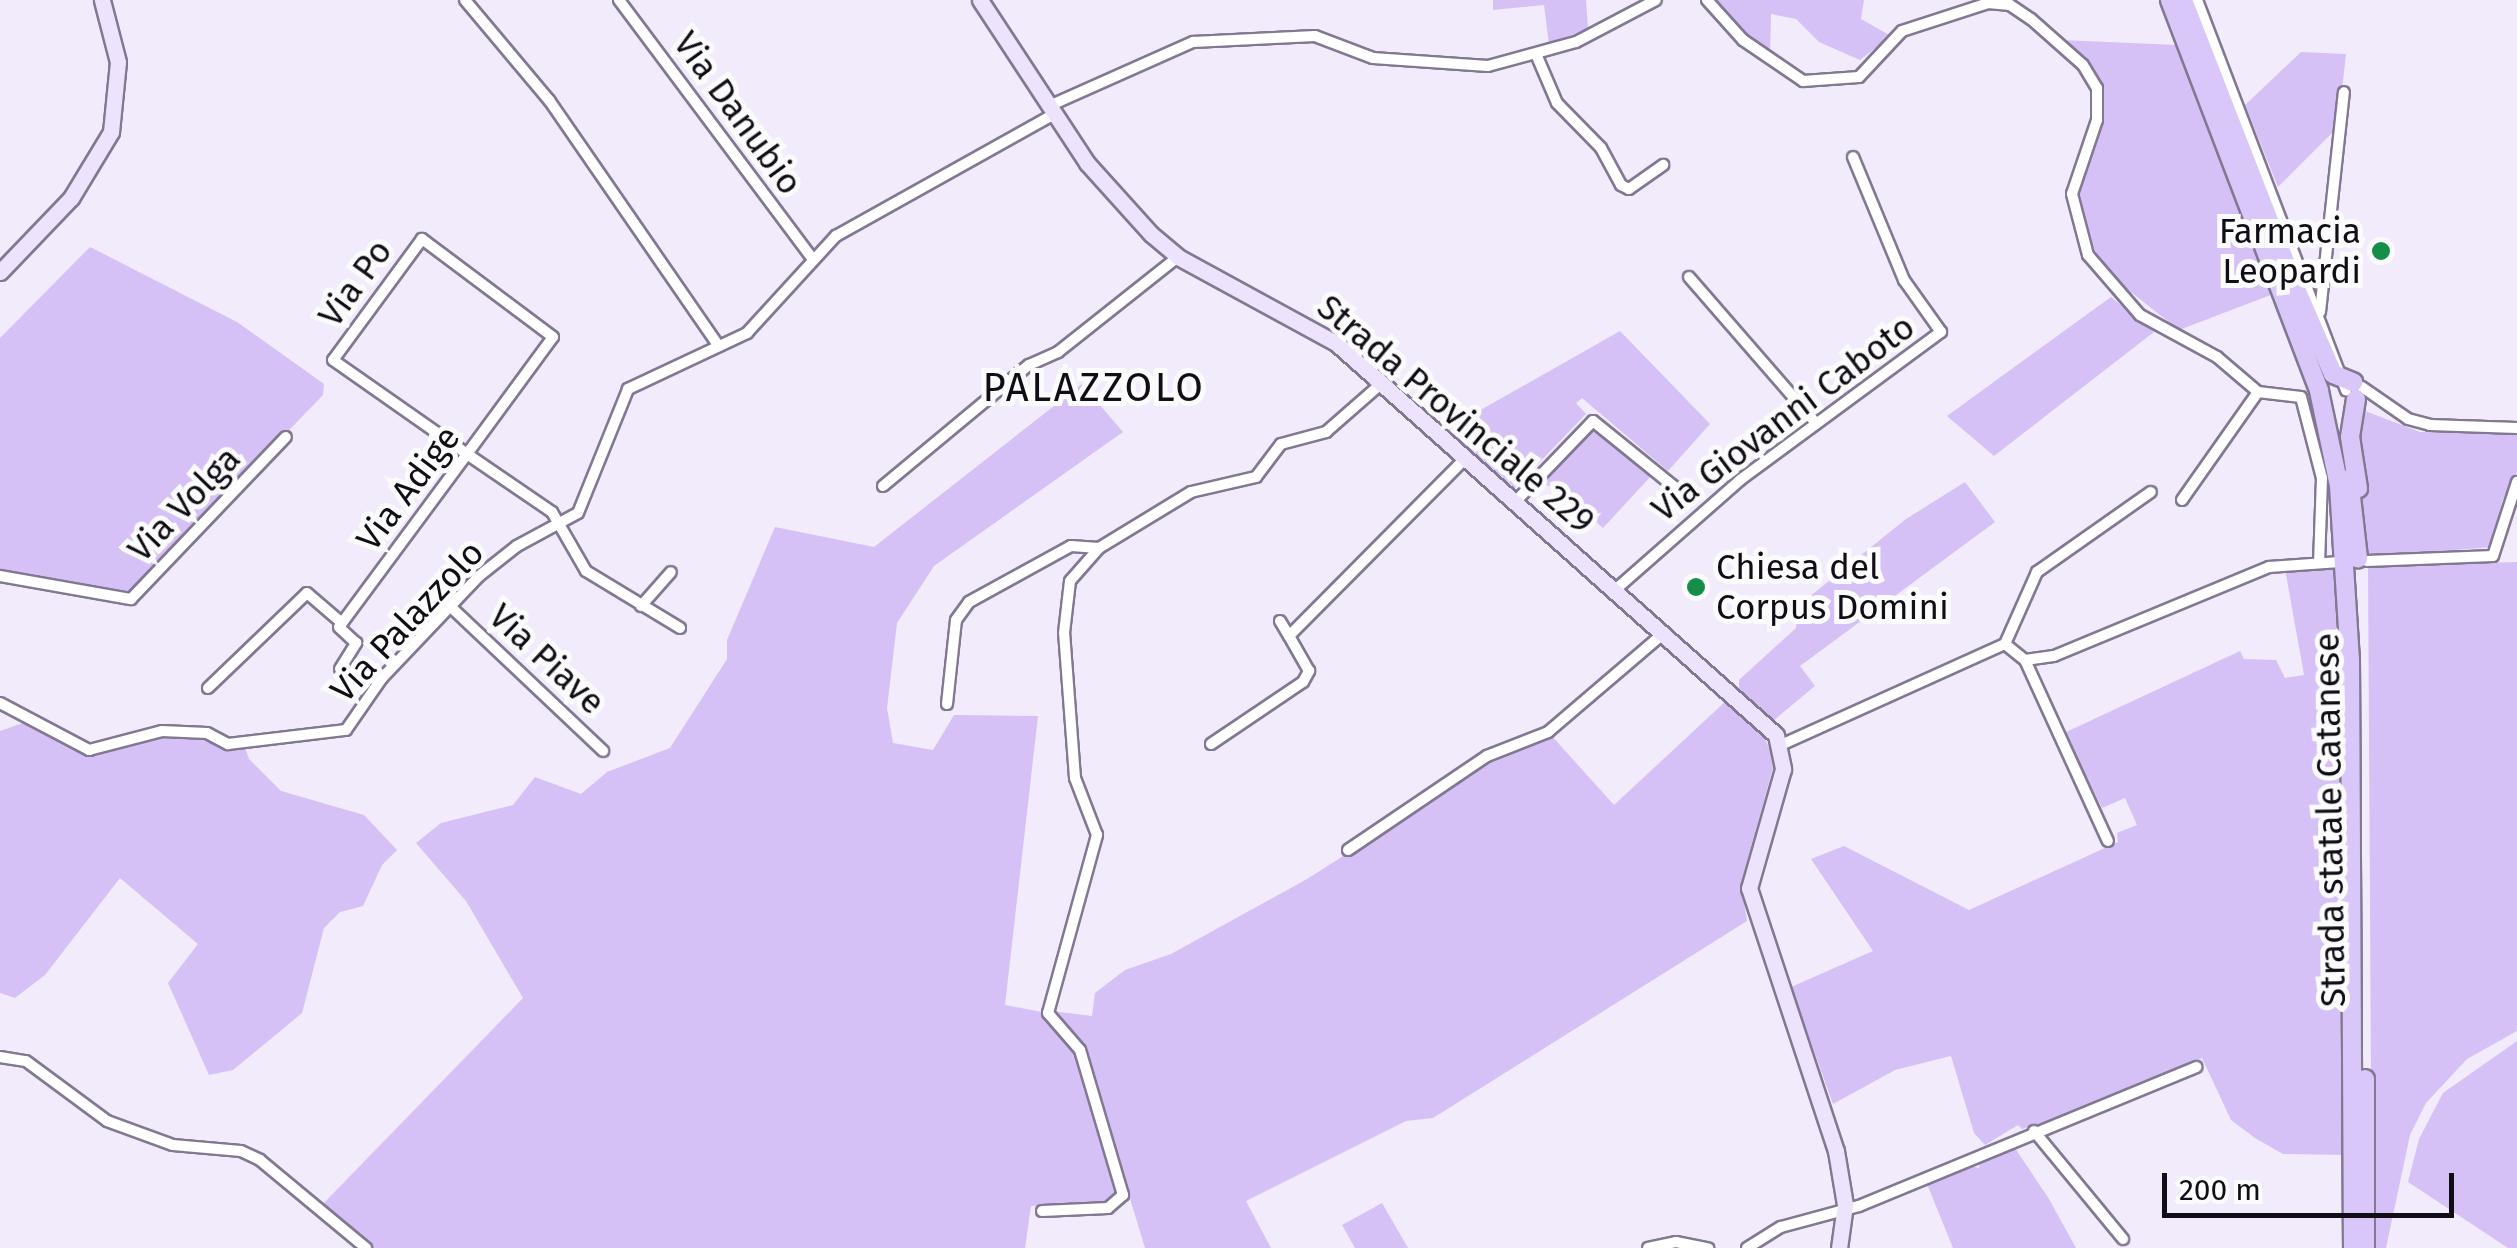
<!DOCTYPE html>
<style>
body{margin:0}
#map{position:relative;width:2517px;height:1248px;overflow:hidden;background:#f1ebfc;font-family:"Fira Sans",sans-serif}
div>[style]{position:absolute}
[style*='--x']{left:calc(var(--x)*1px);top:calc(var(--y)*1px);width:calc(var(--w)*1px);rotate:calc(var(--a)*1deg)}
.green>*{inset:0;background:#d5c1f6}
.roads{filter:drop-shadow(2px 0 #827892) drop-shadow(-2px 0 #827892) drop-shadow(0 2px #827892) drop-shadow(0 -2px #827892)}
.street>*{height:10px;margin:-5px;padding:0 5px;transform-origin:5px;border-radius:5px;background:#fff}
.secondary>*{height:15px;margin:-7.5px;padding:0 7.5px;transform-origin:7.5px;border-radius:7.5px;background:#ede3fc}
.primary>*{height:18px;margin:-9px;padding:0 9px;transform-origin:9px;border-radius:9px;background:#dac7f9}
.dots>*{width:28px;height:28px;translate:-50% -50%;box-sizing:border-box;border:5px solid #fbfbfb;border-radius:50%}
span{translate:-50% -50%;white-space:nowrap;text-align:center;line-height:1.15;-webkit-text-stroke:10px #fbfbfb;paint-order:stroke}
.street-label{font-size:35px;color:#110d17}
.poi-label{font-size:35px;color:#110d17}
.right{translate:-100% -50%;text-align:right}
.left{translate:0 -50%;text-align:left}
.quarter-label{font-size:40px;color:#110d17;letter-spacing:2.5px}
.scale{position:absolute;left:2162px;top:1173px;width:292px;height:45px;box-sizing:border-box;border:5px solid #110d17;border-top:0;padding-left:12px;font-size:30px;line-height:35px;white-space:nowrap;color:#110d17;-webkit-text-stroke:8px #fbfbfb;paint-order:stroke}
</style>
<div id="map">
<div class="green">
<div style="clip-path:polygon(1493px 0,1586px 0,1588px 28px,1549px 45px,1544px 5px,1493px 10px)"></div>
<div style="clip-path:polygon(1712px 0,1864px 0,1861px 19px,1891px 36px,1860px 60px,1819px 42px,1796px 19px,1771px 14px,1770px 59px)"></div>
<div style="clip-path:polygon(2061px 40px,2177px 45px,2276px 293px,2179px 330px,2108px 274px,2083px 228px,2077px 194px,2102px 117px,2100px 85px)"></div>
<div style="clip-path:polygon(2301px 52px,2346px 54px,2338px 127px,2278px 187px,2245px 105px)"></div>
<div style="clip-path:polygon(90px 247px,237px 322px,324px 384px,323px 395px,130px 594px,0 571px,0 338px)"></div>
<div style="clip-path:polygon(2111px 297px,2154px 332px,1994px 456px,1947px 416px)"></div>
<div style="clip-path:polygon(1620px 331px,1710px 424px,1668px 471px,1582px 398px,1576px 403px,1586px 414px,1515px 488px,1447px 429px)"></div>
<div style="clip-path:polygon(1082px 384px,1123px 432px,934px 566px,897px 623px,887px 708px,893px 743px,933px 750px,954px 715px,1038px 716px,1005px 1005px,1042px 1012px,1073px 1049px,1119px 1195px,1109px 1202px,1031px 1206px,1025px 1248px,370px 1248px,321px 1206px,523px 998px,466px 901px,416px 843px,441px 823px,513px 805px,535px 777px,581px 794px,607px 772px,670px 748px,727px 659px,727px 640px,775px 527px,874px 547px)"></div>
<div style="clip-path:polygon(2360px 409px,2420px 432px,2517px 434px,2517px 472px,2502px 501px,2493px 547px,2367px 557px,2354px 443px)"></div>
<div style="clip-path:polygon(1592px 429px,1652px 475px,1603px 528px,1556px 486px,1536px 485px)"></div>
<div style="clip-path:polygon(1965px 482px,1995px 522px,1800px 666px,1815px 686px,1773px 721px,1739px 689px,1739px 680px,1796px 628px,1798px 606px,1906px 519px)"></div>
<div style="clip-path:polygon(2517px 562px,2517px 1031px,2467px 1059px,2426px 1103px,2410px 1135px,2386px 1248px,2372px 1248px,2368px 567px)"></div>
<div style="clip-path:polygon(2340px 568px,2345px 1155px,2283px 1154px,2255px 1138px,2231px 1120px,2202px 1058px,2083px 1110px,2022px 1129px,2018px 1125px,1985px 1145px,1974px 1133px,1951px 1056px,1895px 1070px,1833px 1104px,1791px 987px,1873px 951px,1811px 859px,1844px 846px,1969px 910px,2118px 842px,2117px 833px,2137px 825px,2125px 798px,2102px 808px,2064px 733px,2240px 651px,2244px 659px,2276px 660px,2285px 678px,2304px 675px,2285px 569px)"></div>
<div style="clip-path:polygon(1727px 700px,1761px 730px,1775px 761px,1741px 883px,1747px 921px,1433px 1118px,1406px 1121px,1246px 1201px,1271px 1248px,1145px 1248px,1090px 1067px,1052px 1011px,1092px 1016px,1095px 993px,1125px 970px,1171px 954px,1307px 879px,1485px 766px,1550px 734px,1614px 805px)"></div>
<div style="clip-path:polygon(23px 723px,86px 752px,166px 734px,244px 744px,249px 759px,281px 791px,364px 815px,397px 850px,382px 865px,363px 906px,340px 912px,324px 928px,302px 1013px,233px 1070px,209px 1075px,168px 983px,198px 944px,120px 878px,45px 975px,15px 998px,0 993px,0 731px)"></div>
<div style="clip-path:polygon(2517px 1041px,2517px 1248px,2508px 1248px,2408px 1182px,2419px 1139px,2443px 1093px)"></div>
<div style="clip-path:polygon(2013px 1145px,2049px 1199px,2076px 1248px,1953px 1248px,1927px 1184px,1967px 1165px,1979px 1168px,1980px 1158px)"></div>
<div style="clip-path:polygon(1382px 1203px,1408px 1248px,1355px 1248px,1342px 1225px)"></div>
</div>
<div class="roads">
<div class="street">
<div style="--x:465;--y:0;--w:131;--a:50"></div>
<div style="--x:549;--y:100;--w:299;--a:55.4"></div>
<div style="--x:619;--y:0;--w:324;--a:53.2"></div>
<div style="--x:1707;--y:0;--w:54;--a:48"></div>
<div style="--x:1743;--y:40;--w:73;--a:34.3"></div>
<div style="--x:1803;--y:81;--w:56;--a:-4.1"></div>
<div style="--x:1859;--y:77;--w:63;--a:-46.9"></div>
<div style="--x:1902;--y:31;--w:90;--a:-18"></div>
<div style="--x:1988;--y:3;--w:22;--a:5"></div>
<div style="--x:2010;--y:5;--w:25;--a:34"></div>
<div style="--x:2031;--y:19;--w:69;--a:41.5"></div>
<div style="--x:2083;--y:65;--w:27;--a:59"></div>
<div style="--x:2097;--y:88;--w:32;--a:90"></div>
<div style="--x:2097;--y:120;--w:78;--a:108.7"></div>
<div style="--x:2072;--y:194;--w:63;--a:75.3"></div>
<div style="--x:2088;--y:255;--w:79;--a:49.1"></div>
<div style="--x:2140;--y:315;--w:88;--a:28.6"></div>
<div style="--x:2217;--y:357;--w:54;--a:40.5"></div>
<div style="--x:2258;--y:392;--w:43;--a:6.6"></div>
<div style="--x:2301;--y:397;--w:84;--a:75.5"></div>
<div style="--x:2322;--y:478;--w:85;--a:92"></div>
<div style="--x:2197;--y:0;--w:418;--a:69.1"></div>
<div style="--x:1536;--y:54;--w:53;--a:66.8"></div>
<div style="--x:1557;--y:103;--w:63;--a:45.6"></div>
<div style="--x:1601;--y:148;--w:42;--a:61.6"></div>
<div style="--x:1621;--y:185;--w:9;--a:27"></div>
<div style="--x:1629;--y:189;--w:42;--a:-35.2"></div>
<div style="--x:1049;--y:106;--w:158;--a:-24"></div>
<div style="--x:1193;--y:42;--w:122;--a:-2.8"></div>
<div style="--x:1315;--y:36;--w:62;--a:20.8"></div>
<div style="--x:1373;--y:58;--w:115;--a:4"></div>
<div style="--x:1488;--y:66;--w:91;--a:-15.3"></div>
<div style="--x:1576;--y:42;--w:90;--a:-27.7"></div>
<div style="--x:1689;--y:277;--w:191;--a:49"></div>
<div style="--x:2320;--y:312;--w:221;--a:-83.8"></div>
<div style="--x:2362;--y:387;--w:56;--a:34.8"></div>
<div style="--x:2408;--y:419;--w:23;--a:15"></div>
<div style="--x:2430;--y:425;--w:87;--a:2"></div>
<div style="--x:883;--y:486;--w:190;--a:-39.7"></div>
<div style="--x:1029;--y:365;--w:32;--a:-24"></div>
<div style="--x:1058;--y:352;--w:153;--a:-38.4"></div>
<div style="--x:2182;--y:500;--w:132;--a:-54.9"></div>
<div style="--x:1516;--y:501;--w:111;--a:-46.1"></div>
<div style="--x:1593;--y:421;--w:116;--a:39"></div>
<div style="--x:2367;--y:561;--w:126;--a:-2.3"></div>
<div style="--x:2493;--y:556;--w:78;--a:-72"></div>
<div style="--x:0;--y:576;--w:133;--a:10"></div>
<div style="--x:131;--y:599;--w:224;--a:-46.3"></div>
<div style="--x:1615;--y:590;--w:167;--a:-41.3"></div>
<div style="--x:1740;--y:480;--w:250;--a:-36.4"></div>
<div style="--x:1941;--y:332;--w:64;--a:-125.4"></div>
<div style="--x:1904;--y:280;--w:133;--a:-112.5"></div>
<div style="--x:641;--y:606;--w:45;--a:-48.6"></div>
<div style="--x:452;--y:608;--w:208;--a:43.4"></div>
<div style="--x:1280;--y:621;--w:17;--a:59"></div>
<div style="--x:2005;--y:644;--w:26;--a:39"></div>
<div style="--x:2025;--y:660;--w:199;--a:65.4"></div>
<div style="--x:2025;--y:660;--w:29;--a:-8"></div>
<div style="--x:2054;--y:656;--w:233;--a:-22.5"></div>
<div style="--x:2269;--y:567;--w:71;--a:-4"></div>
<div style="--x:340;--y:669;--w:31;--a:-58"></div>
<div style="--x:356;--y:643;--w:23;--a:-137"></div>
<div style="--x:339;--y:627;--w:215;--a:-53.5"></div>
<div style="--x:467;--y:454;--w:145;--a:-53.7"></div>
<div style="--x:553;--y:337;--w:164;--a:-143.2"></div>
<div style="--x:422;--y:239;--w:150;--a:126.3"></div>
<div style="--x:333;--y:360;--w:164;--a:35"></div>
<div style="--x:467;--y:454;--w:103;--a:34.3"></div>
<div style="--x:552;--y:512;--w:68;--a:60"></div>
<div style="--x:586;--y:571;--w:110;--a:31.2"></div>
<div style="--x:208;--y:688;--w:137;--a:-43.8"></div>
<div style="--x:307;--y:593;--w:46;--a:40.6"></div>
<div style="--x:0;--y:703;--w:101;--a:27.8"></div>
<div style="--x:89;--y:750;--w:75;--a:-14.6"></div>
<div style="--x:162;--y:731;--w:45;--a:2.5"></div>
<div style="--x:207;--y:733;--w:24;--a:28"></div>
<div style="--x:228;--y:744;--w:119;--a:-6.8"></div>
<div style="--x:346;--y:730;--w:63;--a:-55.3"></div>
<div style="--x:382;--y:678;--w:141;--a:-46.4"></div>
<div style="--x:479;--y:576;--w:48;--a:-38.3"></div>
<div style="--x:517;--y:546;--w:69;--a:-28.4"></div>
<div style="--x:578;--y:513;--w:134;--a:-68"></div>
<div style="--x:628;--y:389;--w:132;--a:-25.2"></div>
<div style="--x:747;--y:333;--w:132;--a:-47.5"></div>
<div style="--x:836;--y:236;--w:250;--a:-29.2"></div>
<div style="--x:947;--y:704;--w:84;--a:-83.9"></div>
<div style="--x:956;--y:620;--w:22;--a:-54"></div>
<div style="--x:969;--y:602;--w:116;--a:-28.8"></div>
<div style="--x:1071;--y:546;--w:28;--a:4"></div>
<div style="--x:1099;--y:548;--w:108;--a:-31.3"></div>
<div style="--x:1191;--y:492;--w:67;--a:-13"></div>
<div style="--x:1256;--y:477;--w:41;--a:-52.9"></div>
<div style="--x:1281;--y:444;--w:47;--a:-14.9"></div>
<div style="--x:1326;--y:432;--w:74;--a:-41.2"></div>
<div style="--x:1211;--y:744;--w:111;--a:-34"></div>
<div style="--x:1303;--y:682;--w:13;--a:-61"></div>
<div style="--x:1309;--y:671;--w:40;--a:-119.7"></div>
<div style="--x:1289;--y:636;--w:251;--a:-45.2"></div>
<div style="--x:1781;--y:745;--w:246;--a:-24.3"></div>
<div style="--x:2005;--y:644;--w:79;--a:-66"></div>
<div style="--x:2037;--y:572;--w:139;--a:-35.1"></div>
<div style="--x:1348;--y:850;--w:168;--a:-34.1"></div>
<div style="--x:1487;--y:756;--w:66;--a:-21.5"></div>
<div style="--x:1548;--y:732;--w:153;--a:-40.5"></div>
<div style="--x:0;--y:1057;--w:26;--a:9"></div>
<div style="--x:26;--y:1061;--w:101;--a:36.5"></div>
<div style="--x:107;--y:1121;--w:70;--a:20"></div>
<div style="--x:173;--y:1145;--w:68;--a:5"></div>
<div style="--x:241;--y:1151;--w:21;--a:25"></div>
<div style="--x:260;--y:1160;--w:138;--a:39.7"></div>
<div style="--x:2034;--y:1131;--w:140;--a:50.5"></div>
<div style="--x:1042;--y:1211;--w:66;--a:-2.6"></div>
<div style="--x:1108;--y:1208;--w:20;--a:-41"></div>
<div style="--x:1123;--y:1195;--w:151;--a:-106.5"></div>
<div style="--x:1080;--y:1050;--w:49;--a:-130.9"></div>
<div style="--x:1048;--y:1013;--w:185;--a:-74.6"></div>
<div style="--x:1097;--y:835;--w:61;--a:-111.1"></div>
<div style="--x:1075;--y:778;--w:145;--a:-94.3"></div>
<div style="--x:1064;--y:633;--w:52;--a:-83.4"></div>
<div style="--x:1070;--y:581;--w:44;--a:-48.7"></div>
<div style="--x:1648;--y:1248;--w:29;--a:-12"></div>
<div style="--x:1676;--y:1242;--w:33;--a:11"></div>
<div style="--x:1747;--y:1248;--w:40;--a:-32"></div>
<div style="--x:1781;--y:1227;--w:81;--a:-15.1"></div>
<div style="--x:1859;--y:1206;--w:365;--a:-22.4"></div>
</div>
<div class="secondary">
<div style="--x:980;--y:0;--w:195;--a:56.7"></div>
<div style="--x:1087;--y:163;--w:96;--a:48"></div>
<div style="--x:1151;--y:234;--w:35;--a:40"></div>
<div style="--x:1178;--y:257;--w:180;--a:28.6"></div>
<div style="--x:1336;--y:343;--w:589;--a:41.7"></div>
<div style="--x:1776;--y:735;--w:35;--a:78"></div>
<div style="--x:1783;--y:769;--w:124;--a:105.9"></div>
<div style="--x:1749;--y:888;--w:277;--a:71.7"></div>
<div style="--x:1836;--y:1151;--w:55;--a:80.5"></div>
<div style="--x:1845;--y:1205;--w:43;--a:97.9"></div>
<div style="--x:0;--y:272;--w:103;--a:-46.2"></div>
<div style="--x:71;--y:198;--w:77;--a:-58.8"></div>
<div style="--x:111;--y:132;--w:70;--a:-84.3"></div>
<div style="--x:118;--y:62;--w:64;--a:-104.5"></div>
</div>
<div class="primary">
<div style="--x:2170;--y:0;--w:418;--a:69.1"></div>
<div style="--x:2319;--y:391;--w:97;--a:78.1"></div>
<div style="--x:2339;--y:486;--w:173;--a:86.4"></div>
<div style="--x:2350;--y:659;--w:589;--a:89.71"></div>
<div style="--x:2183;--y:0;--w:292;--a:68.7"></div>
<div style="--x:2293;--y:282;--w:100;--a:66.5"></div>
<div style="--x:2333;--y:374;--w:22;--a:22"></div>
<div style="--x:2356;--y:399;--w:38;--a:99"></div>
<div style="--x:2350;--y:437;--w:52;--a:81.1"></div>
<div style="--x:2349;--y:479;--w:80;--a:83.5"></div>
<div style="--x:2365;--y:1079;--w:169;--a:90"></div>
</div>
</div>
<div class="dots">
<div style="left:2381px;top:251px;background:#158e4a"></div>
<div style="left:1696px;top:587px;background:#158e4a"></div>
</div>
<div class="street-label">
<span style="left:738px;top:113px;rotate:54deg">Via Danubio</span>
<span style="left:355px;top:283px;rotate:-54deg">Via Po</span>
<span style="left:1456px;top:414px;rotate:40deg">Strada Provinciale 229</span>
<span style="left:1783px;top:418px;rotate:-37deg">Via Giovanni Caboto</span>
<span style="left:408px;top:488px;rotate:-53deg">Via Adige</span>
<span style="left:184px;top:504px;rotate:-46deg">Via Volga</span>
<span style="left:407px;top:621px;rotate:-47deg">Via Palazzolo</span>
<span style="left:547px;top:659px;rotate:43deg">Via Piave</span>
<span style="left:2330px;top:820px;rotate:-91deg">Strada statale Catanese</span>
</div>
<div class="poi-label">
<span class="right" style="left:2361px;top:251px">Farmacia<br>Leopardi</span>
<span class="left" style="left:1716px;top:587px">Chiesa del<br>Corpus Domini</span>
</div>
<div class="quarter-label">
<span style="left:1094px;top:388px">PALAZZOLO</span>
</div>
<div class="scale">200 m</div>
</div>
